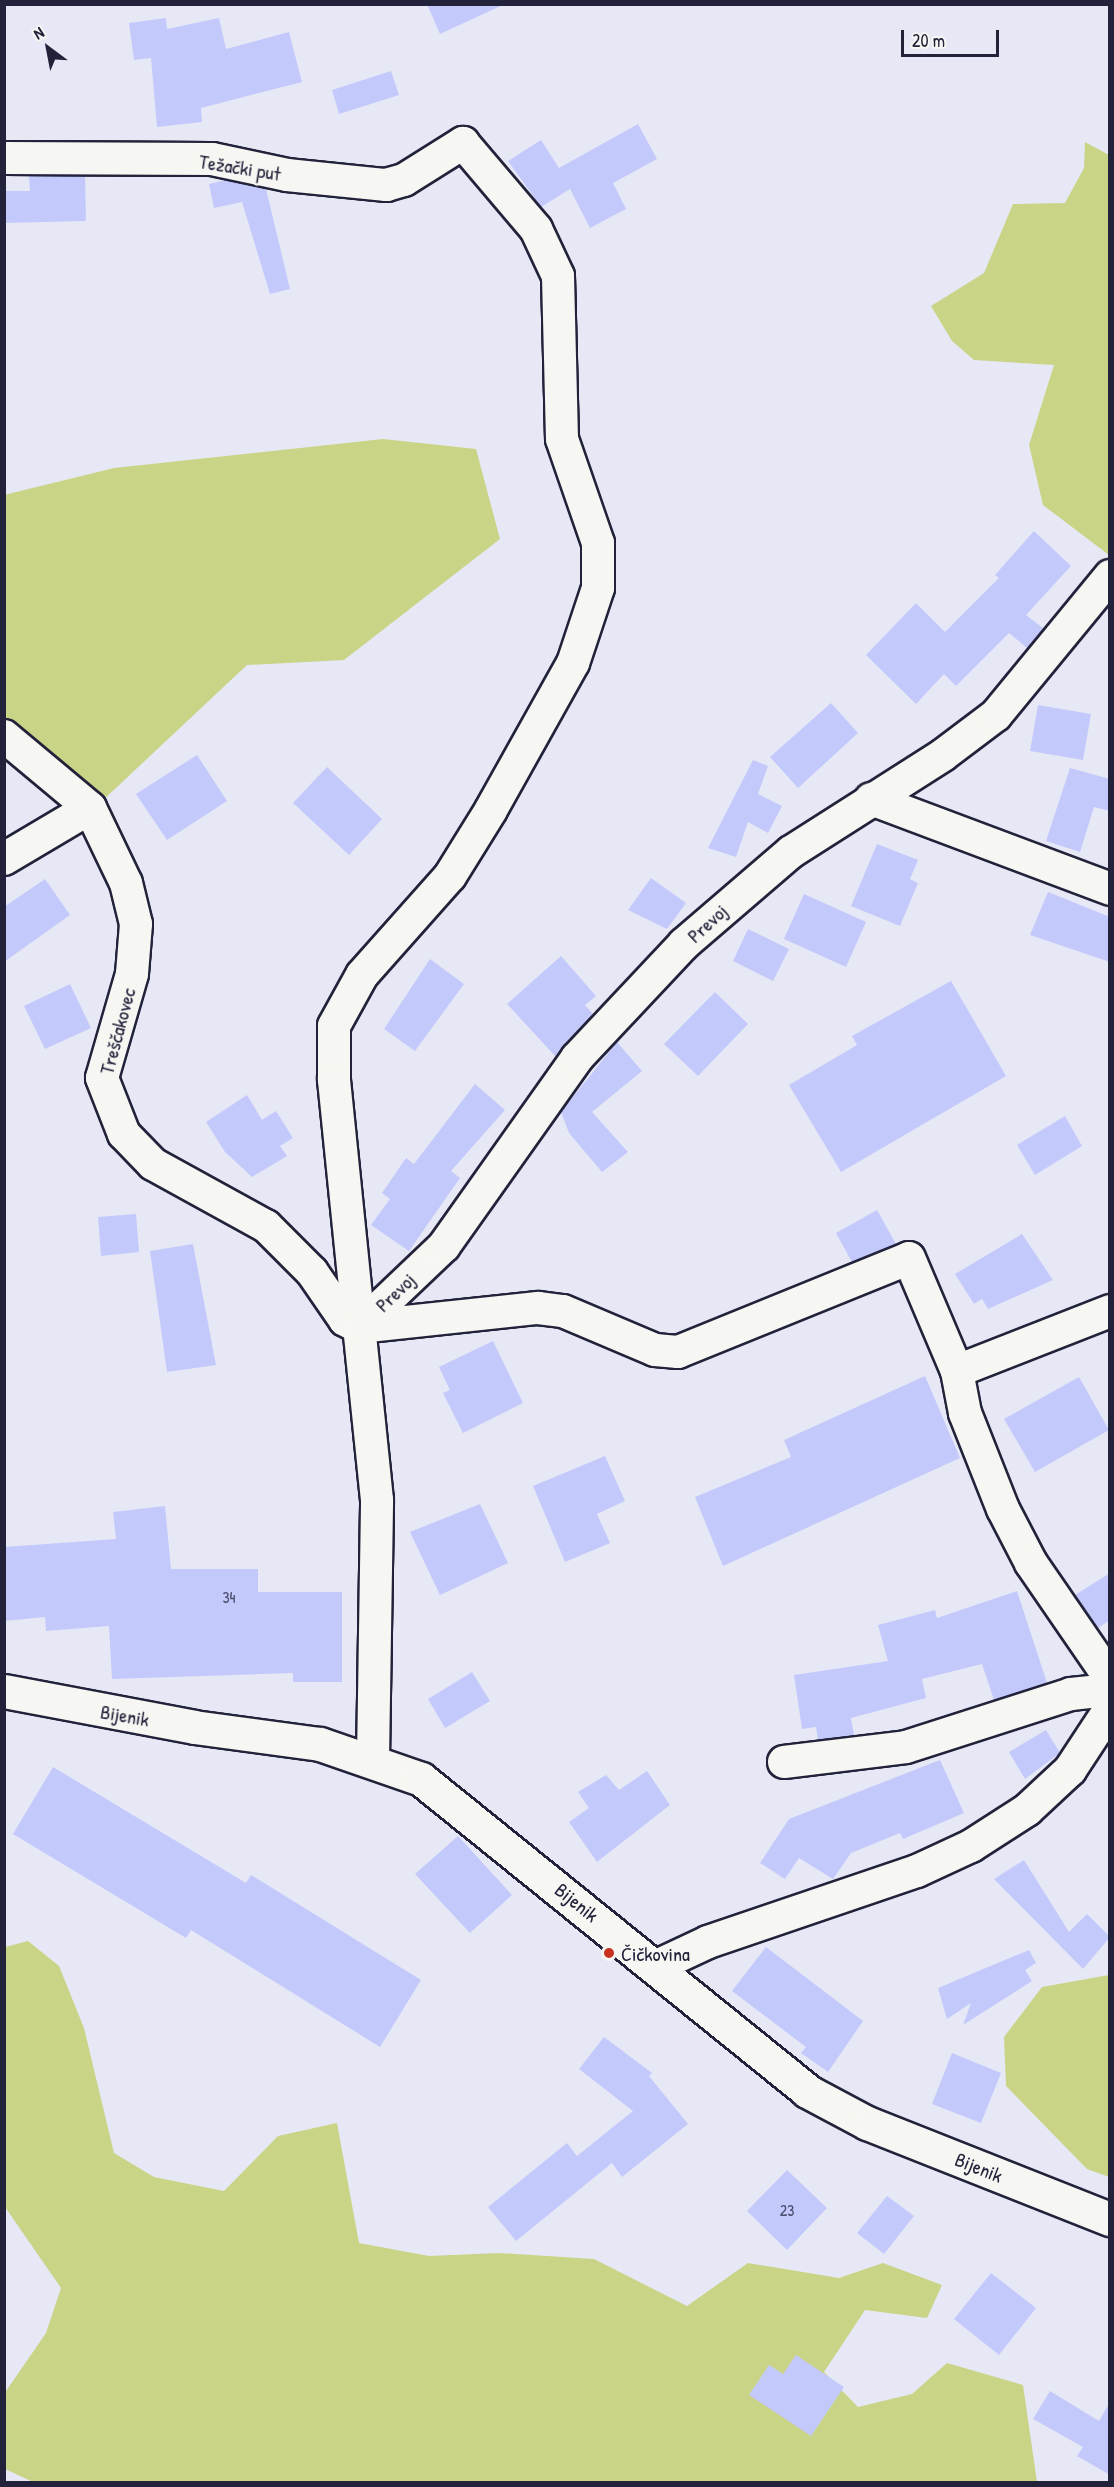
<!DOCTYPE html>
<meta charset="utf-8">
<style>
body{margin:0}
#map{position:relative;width:1114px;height:2487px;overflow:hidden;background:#e7e8f5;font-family:"Patrick Hand",sans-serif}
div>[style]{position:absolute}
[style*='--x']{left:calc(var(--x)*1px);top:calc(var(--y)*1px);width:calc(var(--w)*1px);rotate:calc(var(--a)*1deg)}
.green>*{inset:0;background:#c9d487}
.building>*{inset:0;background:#c4c9fc}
.roads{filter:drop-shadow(2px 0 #22223b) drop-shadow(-2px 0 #22223b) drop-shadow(0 2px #22223b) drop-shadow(0 -2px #22223b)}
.minor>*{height:32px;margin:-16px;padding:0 16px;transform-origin:16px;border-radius:16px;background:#f6f6f2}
.major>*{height:33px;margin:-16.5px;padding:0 16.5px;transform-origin:16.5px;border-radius:16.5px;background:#f6f6f2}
.dots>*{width:16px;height:16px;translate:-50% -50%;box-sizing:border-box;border:3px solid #f6f6f2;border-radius:50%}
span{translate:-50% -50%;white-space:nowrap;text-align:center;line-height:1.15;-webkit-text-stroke:4.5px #f6f6f2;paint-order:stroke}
.number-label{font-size:16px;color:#4a4c6b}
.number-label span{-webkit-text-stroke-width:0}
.street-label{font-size:20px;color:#22223b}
.poi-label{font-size:20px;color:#22223b}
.left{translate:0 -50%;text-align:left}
.frame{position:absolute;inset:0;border:6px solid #22223b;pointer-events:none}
.north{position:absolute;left:18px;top:18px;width:60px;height:60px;-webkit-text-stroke:4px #f6f6f2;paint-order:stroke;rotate:328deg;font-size:16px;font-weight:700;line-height:24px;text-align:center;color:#22223b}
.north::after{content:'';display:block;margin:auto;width:21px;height:27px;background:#22223b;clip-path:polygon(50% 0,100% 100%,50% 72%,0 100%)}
.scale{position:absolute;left:901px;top:30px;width:98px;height:27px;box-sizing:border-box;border:3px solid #22223b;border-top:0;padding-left:8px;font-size:18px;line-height:21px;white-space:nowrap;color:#22223b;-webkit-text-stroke:4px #f6f6f2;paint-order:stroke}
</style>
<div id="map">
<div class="green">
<div style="clip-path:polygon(1085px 142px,1109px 155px,1109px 555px,1043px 505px,1029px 445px,1054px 365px,974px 360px,952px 341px,931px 306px,984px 273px,1013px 204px,1065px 203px,1084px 168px)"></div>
<div style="clip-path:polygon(383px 439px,476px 449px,500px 539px,344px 660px,247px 665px,101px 802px,5px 724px,4px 495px,114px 468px)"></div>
<div style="clip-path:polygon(28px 1941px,59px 1966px,84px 2028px,114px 2153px,154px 2177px,224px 2191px,278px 2136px,337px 2123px,359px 2243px,429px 2256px,499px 2253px,594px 2259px,687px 2306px,748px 2263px,839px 2278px,883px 2263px,942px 2285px,927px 2318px,865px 2310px,824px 2372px,858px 2407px,912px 2394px,947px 2363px,1023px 2385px,1037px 2482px,33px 2482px,5px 2469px,4px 2394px,46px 2333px,61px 2288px,5px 2207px,5px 1947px)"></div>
<div style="clip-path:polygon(1109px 1975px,1110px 1975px,1109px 2177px,1087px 2169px,1006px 2086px,1004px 2037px,1042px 1987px)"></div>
</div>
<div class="building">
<div style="clip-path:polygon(427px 4px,505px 4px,440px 34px)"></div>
<div style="clip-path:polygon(166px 18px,167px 29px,219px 18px,226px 49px,289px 32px,302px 82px,201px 108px,202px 122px,157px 127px,151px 58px,134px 60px,129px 23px)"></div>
<div style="clip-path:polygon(391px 71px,399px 95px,339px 114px,332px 90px)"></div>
<div style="clip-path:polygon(638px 124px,657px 159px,613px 183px,626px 209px,590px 228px,570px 189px,541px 207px,508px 161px,541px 140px,559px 168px)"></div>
<div style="clip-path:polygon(29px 176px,85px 176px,86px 221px,4px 223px,4px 191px,30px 191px)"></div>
<div style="clip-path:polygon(226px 180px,266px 189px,290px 289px,270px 294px,242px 202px,214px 208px,209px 184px)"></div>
<div style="clip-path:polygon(1034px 531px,1071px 566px,1026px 615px,1044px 629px,1027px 648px,1009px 633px,956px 686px,944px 674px,916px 704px,866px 655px,916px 603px,945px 632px,999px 578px,995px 575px)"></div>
<div style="clip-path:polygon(831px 703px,858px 733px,798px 788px,770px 757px)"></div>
<div style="clip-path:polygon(1038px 705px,1091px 714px,1083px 760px,1030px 751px)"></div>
<div style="clip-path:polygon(197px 755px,227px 801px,167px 840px,136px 794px)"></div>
<div style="clip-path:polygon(753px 760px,768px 766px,758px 794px,782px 806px,768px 833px,748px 822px,736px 857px,708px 848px)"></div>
<div style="clip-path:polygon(327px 767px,382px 819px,349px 855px,293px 803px)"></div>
<div style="clip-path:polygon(1070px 768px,1110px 779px,1110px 811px,1094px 807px,1080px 852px,1046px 841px)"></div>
<div style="clip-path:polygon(877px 844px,918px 860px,910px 879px,918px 883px,900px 926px,851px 906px)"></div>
<div style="clip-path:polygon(651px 878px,686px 903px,667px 929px,628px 910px)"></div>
<div style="clip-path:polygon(45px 879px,70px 915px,4px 962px,4px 907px)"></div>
<div style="clip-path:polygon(1048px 892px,1110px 917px,1110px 962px,1030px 935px)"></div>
<div style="clip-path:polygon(804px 894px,866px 922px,846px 967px,784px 939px)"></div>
<div style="clip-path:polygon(748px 929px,789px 949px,773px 981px,733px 961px)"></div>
<div style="clip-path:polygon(561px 956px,596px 996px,585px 1005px,593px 1014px,556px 1057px,507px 1004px)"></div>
<div style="clip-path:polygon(430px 959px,464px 984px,415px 1051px,384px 1029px)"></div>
<div style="clip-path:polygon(951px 981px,1006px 1076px,841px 1172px,789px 1085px,857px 1045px,852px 1036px)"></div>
<div style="clip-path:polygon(70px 984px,91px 1028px,45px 1049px,24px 1006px)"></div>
<div style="clip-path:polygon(715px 992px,748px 1024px,698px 1076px,664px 1044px)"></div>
<div style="clip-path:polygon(617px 1042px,642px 1071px,592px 1112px,628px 1152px,602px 1172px,569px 1133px,561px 1112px)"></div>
<div style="clip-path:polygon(475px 1084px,505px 1110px,451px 1171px,460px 1178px,409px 1251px,371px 1225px,390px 1199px,382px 1193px,406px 1158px,414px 1164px)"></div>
<div style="clip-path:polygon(247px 1095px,262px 1120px,276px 1111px,293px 1138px,280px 1146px,287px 1156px,252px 1177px,225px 1152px,206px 1122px)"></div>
<div style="clip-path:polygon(1065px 1116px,1082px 1146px,1035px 1175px,1017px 1145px)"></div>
<div style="clip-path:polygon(877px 1210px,896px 1244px,852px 1262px,836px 1233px)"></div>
<div style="clip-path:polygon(136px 1214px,139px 1252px,101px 1256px,98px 1217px)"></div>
<div style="clip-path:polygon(1022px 1234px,1053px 1280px,988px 1309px,982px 1299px,974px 1304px,955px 1274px)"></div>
<div style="clip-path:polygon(193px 1244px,216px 1365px,167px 1372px,150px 1251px)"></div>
<div style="clip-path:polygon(493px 1341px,523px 1403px,463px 1433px,443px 1393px,450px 1390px,439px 1367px)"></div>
<div style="clip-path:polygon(925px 1376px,960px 1458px,723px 1566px,695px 1497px,791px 1457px,784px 1440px)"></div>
<div style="clip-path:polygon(1079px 1377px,1109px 1430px,1035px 1472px,1004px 1419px)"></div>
<div style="clip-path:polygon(605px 1456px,625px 1501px,597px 1514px,610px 1543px,565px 1562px,533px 1486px)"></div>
<div style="clip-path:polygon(480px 1504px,508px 1563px,440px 1595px,410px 1532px)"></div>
<div style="clip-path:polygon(165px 1506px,171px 1569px,258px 1569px,258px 1592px,342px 1592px,342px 1682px,293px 1682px,293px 1673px,112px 1679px,109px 1626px,46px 1631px,45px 1617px,4px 1621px,4px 1547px,116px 1539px,113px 1512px)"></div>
<div style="clip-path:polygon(1110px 1573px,1110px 1620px,1098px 1628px,1075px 1595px)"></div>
<div style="clip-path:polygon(1017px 1591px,1047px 1683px,994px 1700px,982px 1664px,922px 1679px,926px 1698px,851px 1718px,854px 1735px,818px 1740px,816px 1727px,802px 1729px,794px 1675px,888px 1661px,878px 1625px,935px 1610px,937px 1618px)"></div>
<div style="clip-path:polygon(472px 1672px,490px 1701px,445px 1728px,428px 1699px)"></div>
<div style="clip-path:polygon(1046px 1730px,1060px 1753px,1025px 1779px,1009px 1752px)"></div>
<div style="clip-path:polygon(940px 1760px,964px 1813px,903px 1839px,900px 1833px,851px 1853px,833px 1879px,799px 1858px,785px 1879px,760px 1863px,789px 1819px)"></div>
<div style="clip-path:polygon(53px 1767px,246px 1883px,251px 1875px,421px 1980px,380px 2047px,191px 1930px,186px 1938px,13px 1834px)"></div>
<div style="clip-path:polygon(647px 1771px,670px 1805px,597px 1862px,569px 1822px,589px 1808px,578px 1792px,606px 1775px,619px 1790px)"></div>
<div style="clip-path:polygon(458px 1836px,512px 1895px,470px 1933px,415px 1874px)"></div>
<div style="clip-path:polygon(1024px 1860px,1069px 1932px,1087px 1914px,1110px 1937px,1083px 1969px,994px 1879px)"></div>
<div style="clip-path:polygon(766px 1947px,863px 2021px,828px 2072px,801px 2053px,806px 2047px,732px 1991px)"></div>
<div style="clip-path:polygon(1029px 1950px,1036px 1963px,1025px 1970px,1032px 1981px,963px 2025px,971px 2003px,947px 2019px,938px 1988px)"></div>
<div style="clip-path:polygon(604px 2037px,652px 2073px,649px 2076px,688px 2124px,622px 2177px,612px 2163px,516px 2241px,488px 2207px,567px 2143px,577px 2156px,633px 2111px,579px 2069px)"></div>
<div style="clip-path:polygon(952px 2053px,1001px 2073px,981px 2123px,932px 2104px)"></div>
<div style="clip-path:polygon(787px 2170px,827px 2208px,787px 2250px,747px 2211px)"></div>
<div style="clip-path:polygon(887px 2196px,914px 2216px,884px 2254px,857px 2233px)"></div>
<div style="clip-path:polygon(991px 2273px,1036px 2308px,999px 2355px,954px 2319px)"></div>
<div style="clip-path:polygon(796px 2355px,844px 2387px,811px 2436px,749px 2395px,769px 2365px,783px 2374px)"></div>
<div style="clip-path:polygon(1050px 2391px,1099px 2421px,1110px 2402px,1110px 2475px,1077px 2456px,1083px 2447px,1033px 2419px)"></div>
</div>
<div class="roads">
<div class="minor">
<div style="--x:4;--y:158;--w:208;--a:0.3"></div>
<div style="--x:212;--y:159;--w:77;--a:12"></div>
<div style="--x:287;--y:175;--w:100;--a:5.8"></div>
<div style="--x:386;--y:185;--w:19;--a:-16"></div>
<div style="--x:404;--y:180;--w:70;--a:-32.1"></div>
<div style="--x:463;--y:143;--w:113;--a:49.7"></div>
<div style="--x:536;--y:229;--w:52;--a:64.9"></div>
<div style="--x:558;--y:276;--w:163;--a:88.6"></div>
<div style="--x:562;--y:439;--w:110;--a:70.9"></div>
<div style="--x:598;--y:543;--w:45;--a:90"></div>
<div style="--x:598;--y:588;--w:79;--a:108.4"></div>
<div style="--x:573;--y:663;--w:168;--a:119.2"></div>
<div style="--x:491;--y:810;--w:78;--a:121.8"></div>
<div style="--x:450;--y:876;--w:132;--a:131.6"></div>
<div style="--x:362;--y:975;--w:58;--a:118.8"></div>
<div style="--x:334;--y:1026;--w:54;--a:90"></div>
<div style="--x:334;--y:1080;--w:248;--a:84.2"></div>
<div style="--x:4;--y:736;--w:112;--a:39.9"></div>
<div style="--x:90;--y:808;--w:83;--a:64.4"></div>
<div style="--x:126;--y:883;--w:42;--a:76.3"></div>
<div style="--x:136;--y:924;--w:50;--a:94.6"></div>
<div style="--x:132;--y:974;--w:108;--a:106.1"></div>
<div style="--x:102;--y:1078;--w:60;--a:68.6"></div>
<div style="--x:124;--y:1134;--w:42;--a:46"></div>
<div style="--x:153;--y:1164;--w:129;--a:28.8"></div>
<div style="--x:266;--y:1226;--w:65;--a:45"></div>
<div style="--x:312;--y:1272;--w:58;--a:55.5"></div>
<div style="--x:345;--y:1320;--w:16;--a:27"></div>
<div style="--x:871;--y:799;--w:255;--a:20.6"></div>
<div style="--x:4;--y:859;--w:100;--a:-30.7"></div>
<div style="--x:359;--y:1327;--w:180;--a:-6.1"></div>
<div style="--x:538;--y:1308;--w:25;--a:7"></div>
<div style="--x:563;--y:1311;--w:100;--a:23"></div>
<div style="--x:655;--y:1350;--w:23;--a:5"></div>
<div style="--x:678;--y:1352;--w:249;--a:-22.1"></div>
<div style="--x:909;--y:1258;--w:123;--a:67"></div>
<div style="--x:957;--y:1371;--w:43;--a:79.2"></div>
<div style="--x:965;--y:1413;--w:103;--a:68.4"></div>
<div style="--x:1003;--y:1509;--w:61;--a:62.6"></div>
<div style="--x:1031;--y:1563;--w:140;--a:55.5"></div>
<div style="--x:957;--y:1371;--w:164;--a:-21.4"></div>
<div style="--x:373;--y:1760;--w:260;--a:-89.1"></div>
<div style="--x:377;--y:1500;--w:174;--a:-95.9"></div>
<div style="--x:359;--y:1327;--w:117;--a:-43.6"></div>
<div style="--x:444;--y:1246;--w:230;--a:-54.7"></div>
<div style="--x:577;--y:1058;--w:156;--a:-46.8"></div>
<div style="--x:684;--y:944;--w:141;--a:-40.7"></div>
<div style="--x:791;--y:852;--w:180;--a:-32.5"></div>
<div style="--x:943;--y:755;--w:66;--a:-37"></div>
<div style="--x:996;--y:715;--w:180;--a:-50.6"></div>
<div style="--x:784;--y:1762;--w:123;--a:-7"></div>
<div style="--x:906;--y:1747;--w:173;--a:-17.8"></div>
<div style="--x:1071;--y:1694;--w:39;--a:-6"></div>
<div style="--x:657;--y:1966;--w:56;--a:-25.2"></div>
<div style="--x:708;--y:1942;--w:221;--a:-18.8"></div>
<div style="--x:917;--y:1871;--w:60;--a:-24.8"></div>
<div style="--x:971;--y:1846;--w:67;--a:-32.7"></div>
<div style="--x:1027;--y:1810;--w:59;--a:-42.9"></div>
<div style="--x:1070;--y:1770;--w:73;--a:-56.7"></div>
</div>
<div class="major">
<div style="--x:4;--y:1691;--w:193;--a:10.7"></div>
<div style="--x:194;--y:1727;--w:127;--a:7.7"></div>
<div style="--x:320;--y:1744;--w:107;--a:19.1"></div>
<div style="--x:421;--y:1779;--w:496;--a:38.9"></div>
<div style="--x:807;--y:2091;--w:68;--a:28.1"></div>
<div style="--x:867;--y:2123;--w:261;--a:21.6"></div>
</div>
</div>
<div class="dots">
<div style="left:609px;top:1953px;background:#c8321e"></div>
</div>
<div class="number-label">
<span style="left:229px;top:1597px">34</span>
<span style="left:787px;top:2210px">23</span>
</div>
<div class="street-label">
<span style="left:240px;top:167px;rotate:9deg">Težački put</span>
<span style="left:707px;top:923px;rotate:-43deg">Prevoj</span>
<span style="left:117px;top:1031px;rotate:-75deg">Treščakovec</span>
<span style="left:395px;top:1292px;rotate:-44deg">Prevoj</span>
<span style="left:125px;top:1715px;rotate:10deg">Bijenik</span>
<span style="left:577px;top:1902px;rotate:39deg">Bijenik</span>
<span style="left:979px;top:2167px;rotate:22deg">Bijenik</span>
</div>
<div class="poi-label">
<span class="left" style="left:621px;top:1953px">Čičkovina</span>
</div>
<div class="frame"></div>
<div class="north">N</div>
<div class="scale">20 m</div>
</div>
